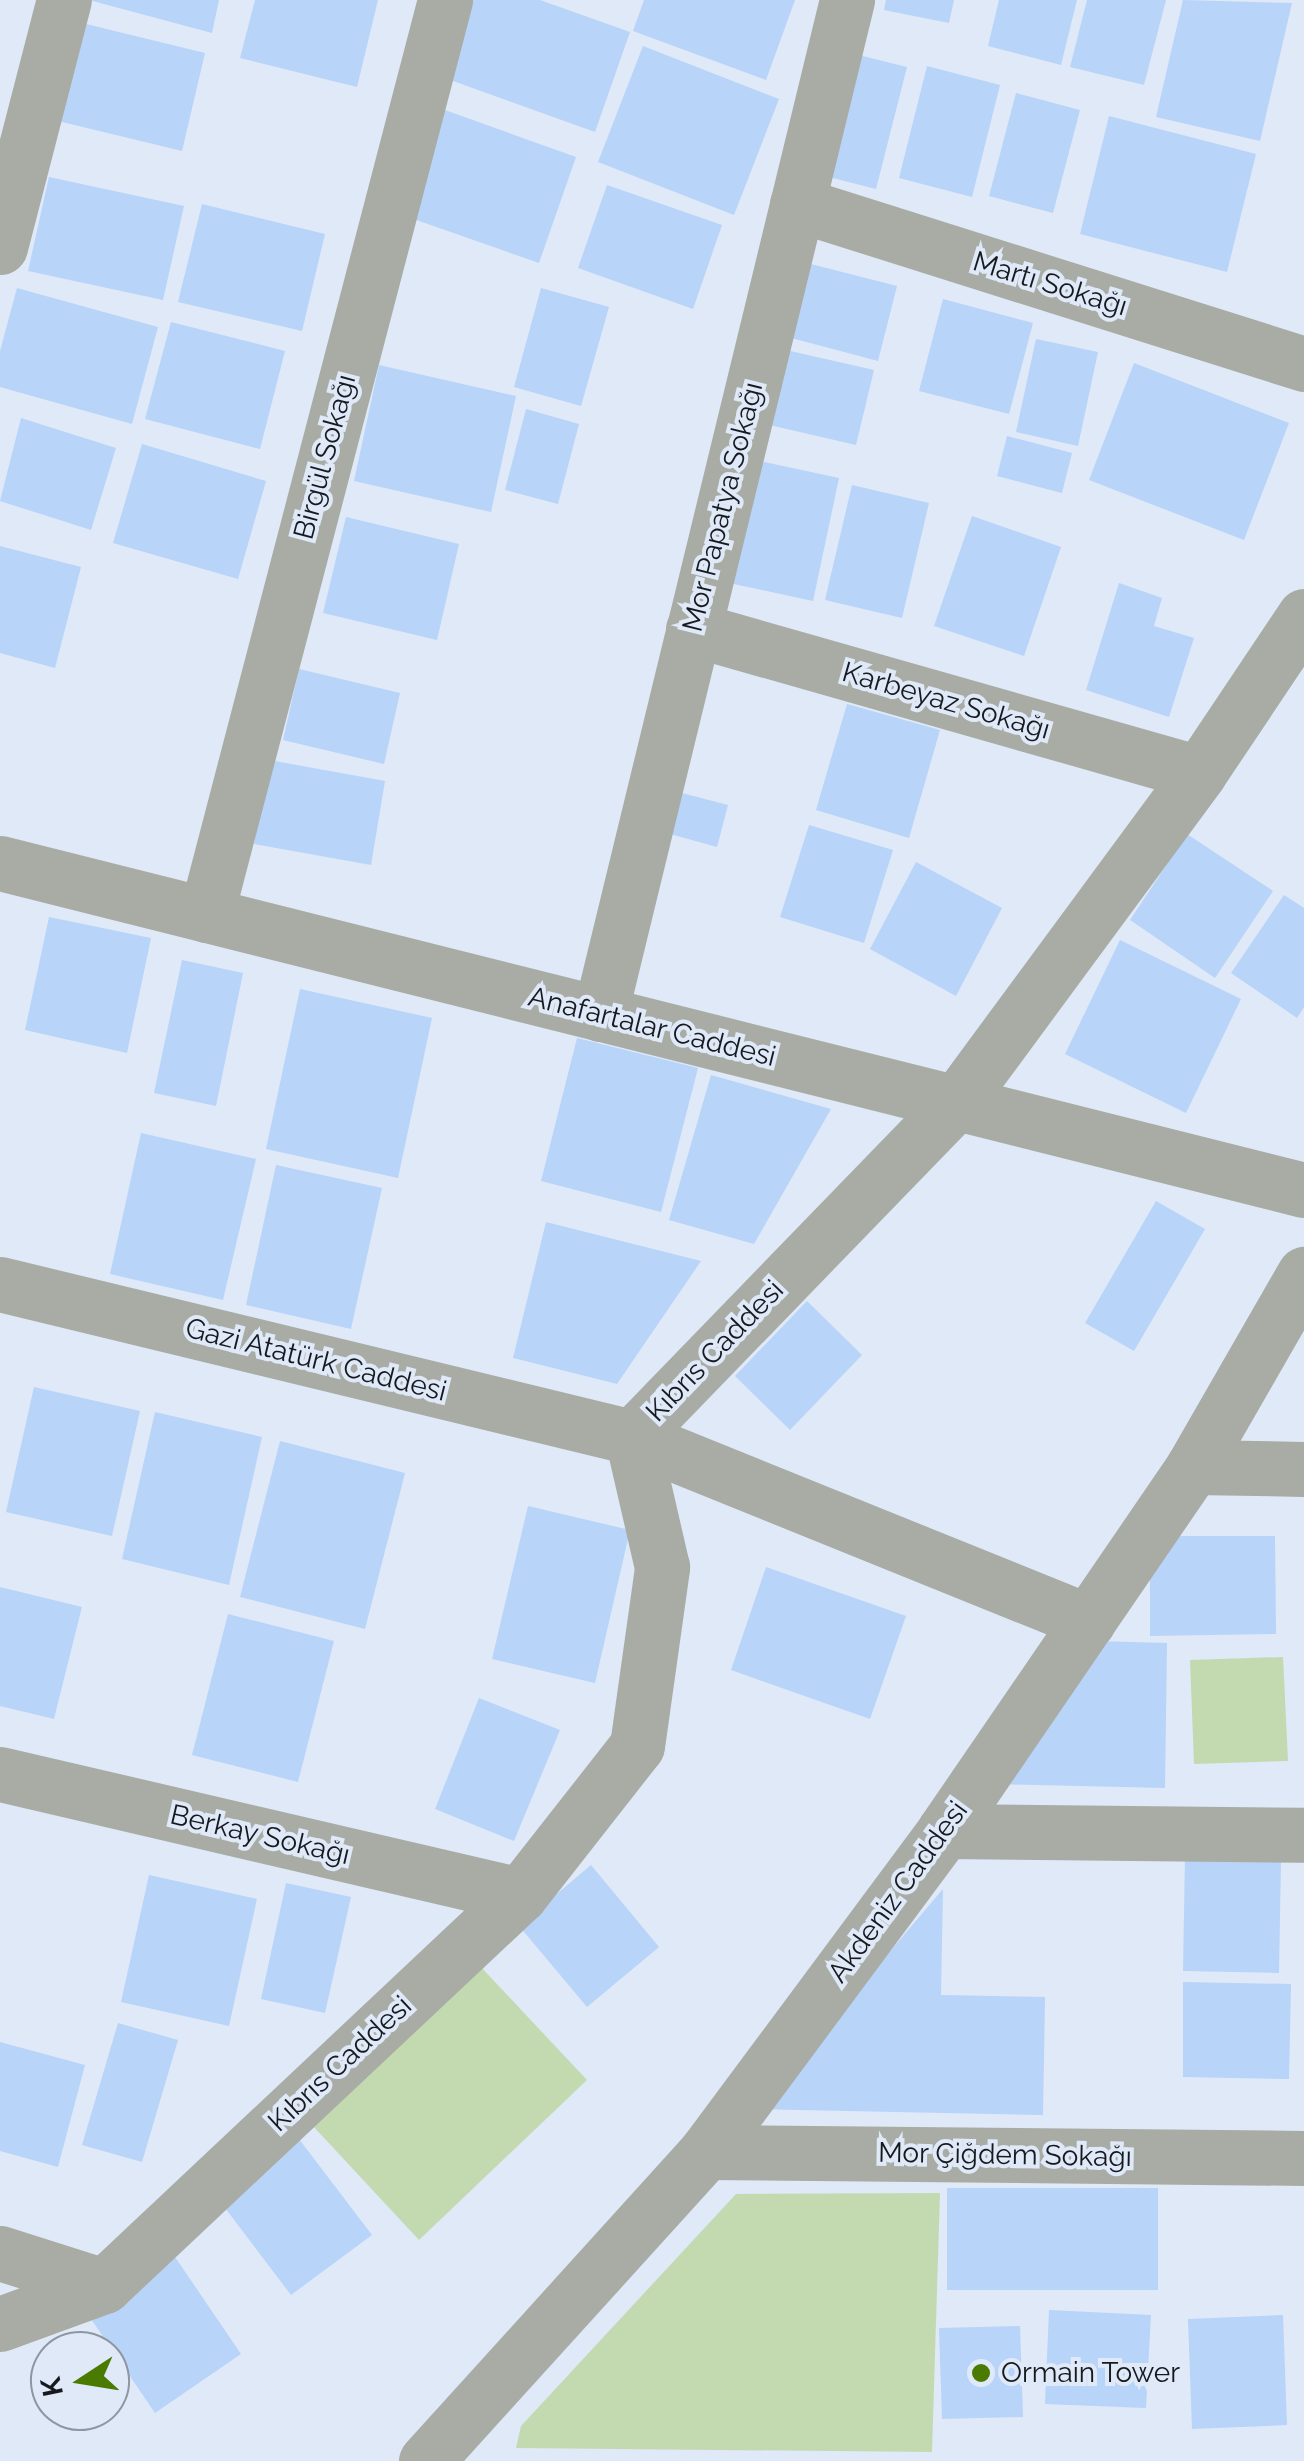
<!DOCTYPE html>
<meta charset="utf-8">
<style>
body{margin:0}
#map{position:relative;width:1304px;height:2461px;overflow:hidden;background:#dfe9f8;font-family:Raleway,sans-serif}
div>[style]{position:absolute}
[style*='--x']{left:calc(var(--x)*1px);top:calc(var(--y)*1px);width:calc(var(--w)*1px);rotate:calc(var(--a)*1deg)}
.green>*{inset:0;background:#c3dab1}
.building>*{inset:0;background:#b8d4f9}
.minor>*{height:55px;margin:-27.5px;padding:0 27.5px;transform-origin:27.5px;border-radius:27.5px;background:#a8aca5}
.tertiary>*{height:55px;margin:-27.5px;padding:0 27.5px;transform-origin:27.5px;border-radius:27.5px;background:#a8aca5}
.dots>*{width:28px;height:28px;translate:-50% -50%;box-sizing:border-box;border:5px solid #dfe9f8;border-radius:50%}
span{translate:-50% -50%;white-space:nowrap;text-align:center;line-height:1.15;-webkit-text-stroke:8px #dfe9f8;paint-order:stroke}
.street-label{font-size:28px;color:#161a1f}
.poi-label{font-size:28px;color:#161a1f}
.left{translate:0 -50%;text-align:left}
.north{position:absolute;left:30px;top:2331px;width:100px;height:100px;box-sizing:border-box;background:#dfe9f8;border:2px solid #8f96a1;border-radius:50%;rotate:258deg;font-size:28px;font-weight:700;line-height:40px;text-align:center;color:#161a1f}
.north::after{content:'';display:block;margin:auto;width:35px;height:45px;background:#4a7a00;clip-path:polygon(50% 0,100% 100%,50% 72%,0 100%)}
</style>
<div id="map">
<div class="green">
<div style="clip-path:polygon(1283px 1657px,1288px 1761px,1194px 1764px,1190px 1660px)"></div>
<div style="clip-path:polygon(480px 1966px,587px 2080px,419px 2240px,312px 2125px)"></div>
<div style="clip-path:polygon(940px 2193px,932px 2452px,516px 2448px,521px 2426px,736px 2194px)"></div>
</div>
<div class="building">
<div style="clip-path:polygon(89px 0,219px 0,212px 33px)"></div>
<div style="clip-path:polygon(255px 0,378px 0,357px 87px,240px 58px)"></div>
<div style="clip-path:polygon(469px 0,540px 0,630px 32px,595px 132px,442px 77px)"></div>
<div style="clip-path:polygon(644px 0,795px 0,766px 80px,633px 31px)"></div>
<div style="clip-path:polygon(886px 0,954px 0,949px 23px,884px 10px)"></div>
<div style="clip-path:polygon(999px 0,1077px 0,1061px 65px,988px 46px)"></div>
<div style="clip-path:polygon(1087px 0,1166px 0,1144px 85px,1070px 67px)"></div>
<div style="clip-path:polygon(1183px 0,1292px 3px,1260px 141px,1156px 117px)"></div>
<div style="clip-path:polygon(82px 23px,205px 53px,182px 151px,58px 121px)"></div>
<div style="clip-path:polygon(643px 46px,779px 99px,734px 215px,598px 162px)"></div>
<div style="clip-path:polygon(847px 52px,907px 67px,876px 189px,817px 174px)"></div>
<div style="clip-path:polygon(927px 66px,1000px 85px,972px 197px,899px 178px)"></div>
<div style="clip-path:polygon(1016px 93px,1080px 110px,1053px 213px,989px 196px)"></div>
<div style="clip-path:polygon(442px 109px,576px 157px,539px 263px,405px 216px)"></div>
<div style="clip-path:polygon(1109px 116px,1256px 154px,1227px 272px,1080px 234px)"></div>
<div style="clip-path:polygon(49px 177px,184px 206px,163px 300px,28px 271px)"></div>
<div style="clip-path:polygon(607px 185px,722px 225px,693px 309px,578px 268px)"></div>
<div style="clip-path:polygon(202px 204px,325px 234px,302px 331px,178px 302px)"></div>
<div style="clip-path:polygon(799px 261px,897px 286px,878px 361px,780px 335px)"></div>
<div style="clip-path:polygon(17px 288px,158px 327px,132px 424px,0 387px,0 351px)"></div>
<div style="clip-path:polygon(541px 288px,609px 307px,581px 406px,514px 387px)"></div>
<div style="clip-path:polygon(943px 299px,1033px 323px,1009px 414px,919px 391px)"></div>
<div style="clip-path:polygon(171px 322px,285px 351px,260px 449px,145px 419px)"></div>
<div style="clip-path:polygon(1036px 339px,1098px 352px,1078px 446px,1016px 432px)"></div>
<div style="clip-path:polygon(777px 348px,874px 370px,856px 445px,761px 423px)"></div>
<div style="clip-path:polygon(1134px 363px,1289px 423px,1244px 540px,1089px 480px)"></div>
<div style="clip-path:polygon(379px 365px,516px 396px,491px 512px,354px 481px)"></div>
<div style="clip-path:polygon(526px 409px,579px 424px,558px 504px,505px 490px)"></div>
<div style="clip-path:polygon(21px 418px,116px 448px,91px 530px,0 501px)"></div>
<div style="clip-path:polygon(1007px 436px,1072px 453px,1062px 493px,997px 476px)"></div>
<div style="clip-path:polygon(142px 444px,266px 481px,238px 579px,113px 543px)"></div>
<div style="clip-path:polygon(746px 458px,839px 478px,813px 601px,720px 581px)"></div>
<div style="clip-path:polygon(852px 485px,929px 503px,902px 618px,825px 600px)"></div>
<div style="clip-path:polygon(972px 516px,1061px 547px,1024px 656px,934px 626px)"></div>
<div style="clip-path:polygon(346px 517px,459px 544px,437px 640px,323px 613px)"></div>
<div style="clip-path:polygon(0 546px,81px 567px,55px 668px,0 653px)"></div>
<div style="clip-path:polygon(1119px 583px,1162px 598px,1154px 626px,1194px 638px,1169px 717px,1086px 690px)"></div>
<div style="clip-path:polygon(299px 669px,400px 693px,384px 764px,283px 740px)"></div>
<div style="clip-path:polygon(847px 704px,940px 730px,909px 838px,816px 810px)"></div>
<div style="clip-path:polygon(269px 760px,385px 781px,371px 865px,254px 844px)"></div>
<div style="clip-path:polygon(663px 788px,728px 805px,717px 847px,652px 829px)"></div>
<div style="clip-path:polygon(809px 825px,893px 850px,864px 943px,780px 917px)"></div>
<div style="clip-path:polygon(1187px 834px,1273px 891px,1215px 978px,1130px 920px)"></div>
<div style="clip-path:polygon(916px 862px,1002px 908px,956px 996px,870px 949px)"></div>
<div style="clip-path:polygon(1284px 895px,1304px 908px,1304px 1007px,1297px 1018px,1231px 973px)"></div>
<div style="clip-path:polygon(49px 917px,151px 938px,127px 1053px,25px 1030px)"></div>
<div style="clip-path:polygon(1120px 940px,1241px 999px,1186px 1113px,1065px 1054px)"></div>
<div style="clip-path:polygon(182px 960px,243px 973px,216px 1106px,154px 1093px)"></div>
<div style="clip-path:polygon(300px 989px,432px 1018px,398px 1178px,266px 1149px)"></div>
<div style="clip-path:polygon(577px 1038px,698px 1068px,661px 1212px,541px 1181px)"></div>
<div style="clip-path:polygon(711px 1075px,831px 1109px,754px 1244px,669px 1220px)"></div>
<div style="clip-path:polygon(141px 1133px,256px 1159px,223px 1300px,110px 1274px)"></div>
<div style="clip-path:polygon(276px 1165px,382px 1188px,351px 1329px,246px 1305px)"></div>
<div style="clip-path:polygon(1156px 1201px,1205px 1229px,1134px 1351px,1085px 1323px)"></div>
<div style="clip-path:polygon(546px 1222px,701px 1261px,617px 1384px,513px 1358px)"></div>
<div style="clip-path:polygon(807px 1301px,862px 1355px,790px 1430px,735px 1376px)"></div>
<div style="clip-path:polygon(34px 1387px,140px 1411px,112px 1536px,6px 1512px)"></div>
<div style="clip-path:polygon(155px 1412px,262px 1437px,229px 1585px,122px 1559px)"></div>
<div style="clip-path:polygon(280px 1441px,405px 1473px,365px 1629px,240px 1597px)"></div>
<div style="clip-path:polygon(528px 1506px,630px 1530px,595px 1683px,492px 1659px)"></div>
<div style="clip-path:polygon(1150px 1536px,1275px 1536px,1276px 1634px,1150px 1636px)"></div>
<div style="clip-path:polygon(766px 1567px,906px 1616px,870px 1719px,731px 1670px)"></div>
<div style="clip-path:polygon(0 1587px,82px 1607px,54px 1719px,0 1706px)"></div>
<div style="clip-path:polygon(228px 1614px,334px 1641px,298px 1782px,192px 1755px)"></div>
<div style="clip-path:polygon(1094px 1641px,1167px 1643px,1165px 1788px,990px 1784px)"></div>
<div style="clip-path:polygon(479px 1698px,560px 1730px,514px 1841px,435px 1809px)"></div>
<div style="clip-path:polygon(1185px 1857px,1281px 1859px,1279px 1973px,1183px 1971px)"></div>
<div style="clip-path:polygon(591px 1865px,659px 1947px,587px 2007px,519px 1926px)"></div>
<div style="clip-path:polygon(149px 1875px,257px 1899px,229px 2026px,121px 2002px)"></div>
<div style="clip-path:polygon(286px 1883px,351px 1897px,325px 2013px,261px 1999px)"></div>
<div style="clip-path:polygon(943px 1889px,941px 1995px,1045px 1997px,1043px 2115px,756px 2109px)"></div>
<div style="clip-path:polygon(1183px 1982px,1291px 1984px,1289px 2079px,1183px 2077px)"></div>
<div style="clip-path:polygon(118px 2023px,178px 2040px,142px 2162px,82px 2145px)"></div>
<div style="clip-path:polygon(0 2042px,85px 2065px,58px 2167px,0 2151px)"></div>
<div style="clip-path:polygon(299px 2139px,372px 2235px,291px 2295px,219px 2200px)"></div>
<div style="clip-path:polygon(947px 2188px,1158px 2188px,1158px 2290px,947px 2290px)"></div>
<div style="clip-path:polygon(173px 2254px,241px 2354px,155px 2413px,87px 2313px)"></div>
<div style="clip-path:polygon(1049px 2310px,1151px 2315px,1146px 2408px,1045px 2404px)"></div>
<div style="clip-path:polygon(1283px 2315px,1287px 2425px,1192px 2429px,1188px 2319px)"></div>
<div style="clip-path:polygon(1020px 2326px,1023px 2417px,942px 2419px,939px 2328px)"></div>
</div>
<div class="minor">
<div style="--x:797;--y:204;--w:532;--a:17.51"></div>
<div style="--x:0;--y:247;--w:255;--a:-75.5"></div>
<div style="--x:693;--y:629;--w:526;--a:15.89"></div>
<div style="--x:0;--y:863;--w:1344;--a:14.08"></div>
<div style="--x:206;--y:915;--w:946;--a:-75.36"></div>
<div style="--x:600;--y:1014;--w:1044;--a:-76.31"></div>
<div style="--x:0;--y:1284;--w:650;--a:13.61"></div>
<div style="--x:632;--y:1437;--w:492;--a:22"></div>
<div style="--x:1193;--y:1467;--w:111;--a:1"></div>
<div style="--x:0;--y:1774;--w:534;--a:13.1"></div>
<div style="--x:944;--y:1831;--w:360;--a:0.6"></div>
<div style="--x:706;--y:2152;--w:598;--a:0.57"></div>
<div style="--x:0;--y:2253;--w:109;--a:17.6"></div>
<div style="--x:0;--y:2324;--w:111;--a:-20.1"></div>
<div style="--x:104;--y:2286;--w:571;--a:-43.23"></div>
<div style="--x:520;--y:1895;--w:189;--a:-51.9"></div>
<div style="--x:637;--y:1746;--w:181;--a:-82"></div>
<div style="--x:662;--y:1567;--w:133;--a:-103"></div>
<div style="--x:632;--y:1437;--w:465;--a:-45.9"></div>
<div style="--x:956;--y:1103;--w:410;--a:-53.6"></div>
<div style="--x:1199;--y:773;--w:189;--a:-56.2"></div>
</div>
<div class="tertiary">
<div style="--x:426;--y:2461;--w:417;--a:-47.8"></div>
<div style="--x:706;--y:2152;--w:400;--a:-53.4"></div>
<div style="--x:944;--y:1831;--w:441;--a:-55.6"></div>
<div style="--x:1193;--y:1467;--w:223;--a:-60.1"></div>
</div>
<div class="dots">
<div style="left:981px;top:2373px;background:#4a7a00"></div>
</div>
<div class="street-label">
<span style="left:1050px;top:284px;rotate:17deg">Martı Sokağı</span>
<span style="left:325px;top:457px;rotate:-75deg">Birgül Sokağı</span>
<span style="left:723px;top:507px;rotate:-76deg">Mor Papatya Sokağı</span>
<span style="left:946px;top:701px;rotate:16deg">Karbeyaz Sokağı</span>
<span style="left:652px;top:1027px;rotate:14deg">Anafartalar Caddesi</span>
<span style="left:715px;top:1351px;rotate:-46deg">Kıbrıs Caddesi</span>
<span style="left:316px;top:1360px;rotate:14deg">Gazi Atatürk Caddesi</span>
<span style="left:260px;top:1835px;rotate:13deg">Berkay Sokağı</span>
<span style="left:898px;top:1892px;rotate:-54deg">Akdeniz Caddesi</span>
<span style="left:340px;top:2064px;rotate:-43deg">Kıbrıs Caddesi</span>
<span style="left:1005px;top:2155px;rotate:1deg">Mor Çiğdem Sokağı</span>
</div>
<div class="poi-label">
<span class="left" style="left:1001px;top:2373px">Ormain Tower</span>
</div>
<div class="north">K</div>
</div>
